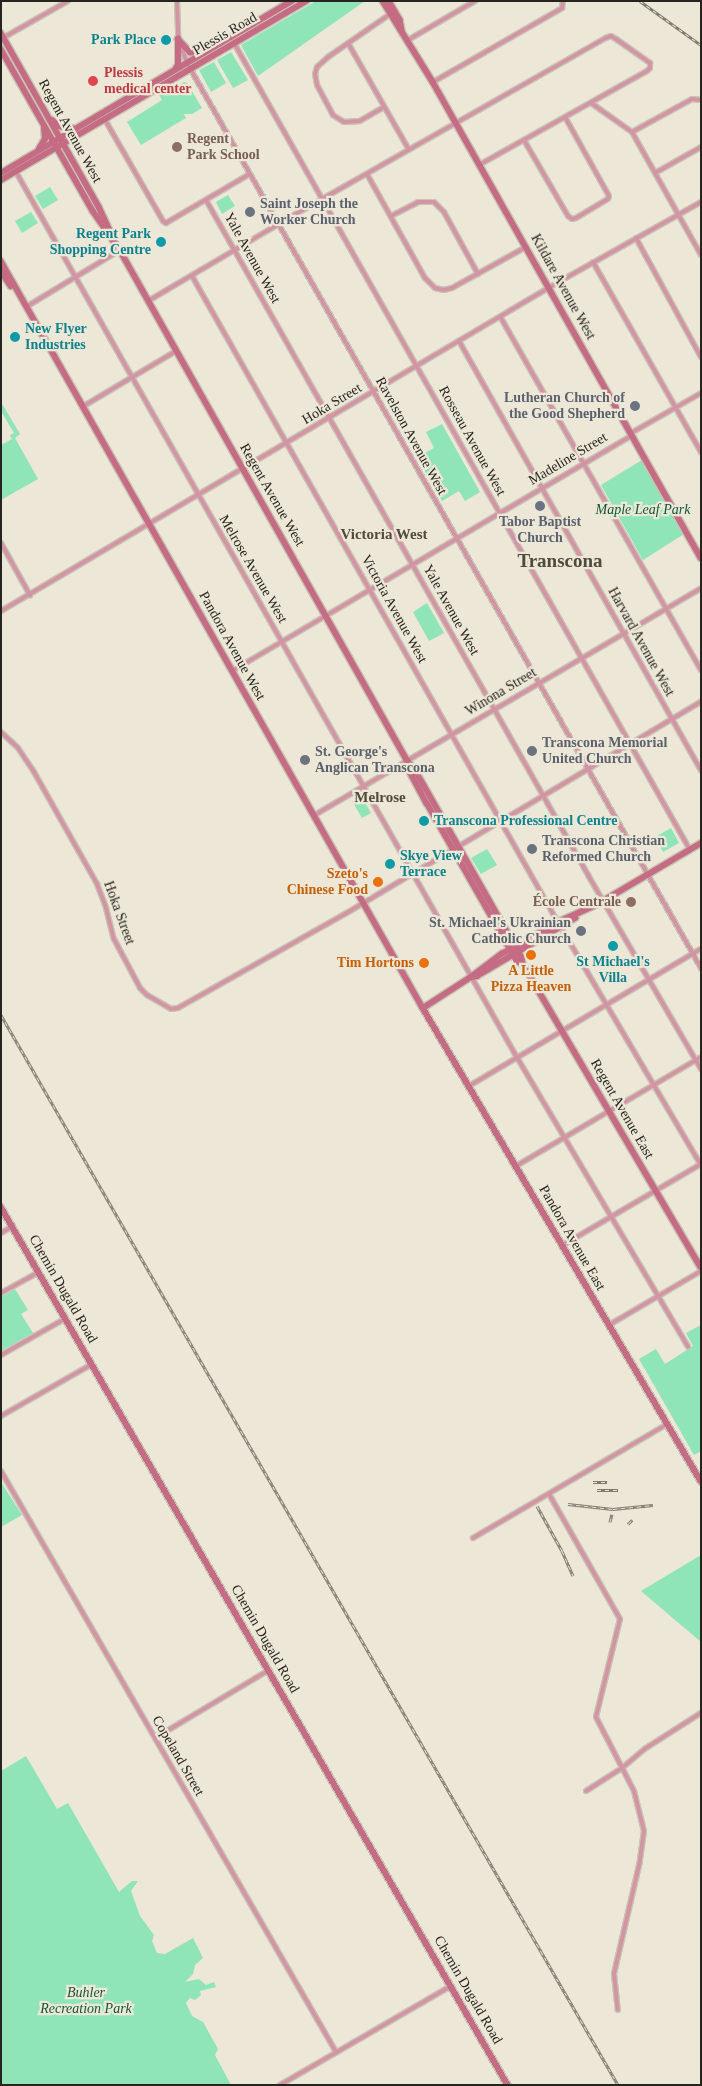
<!DOCTYPE html>
<meta charset="utf-8">
<style>
body{margin:0}
#map{position:relative;width:702px;height:2086px;overflow:hidden;background:#ece7d6;font-family:Georgia,serif}
div>[style]{position:absolute}
[style*='--x']{left:calc(var(--x)*1px);top:calc(var(--y)*1px);width:calc(var(--w)*1px);rotate:calc(var(--a)*1deg)}
.green>*{inset:0;background:#8fe5b8}
.roads{filter:drop-shadow(1px 0 #c8c4b5) drop-shadow(-1px 0 #c8c4b5) drop-shadow(0 1px #c8c4b5) drop-shadow(0 -1px #c8c4b5)}
.street>*{height:4px;margin:-2px;padding:0 2px;transform-origin:2px;border-radius:2px;background:#d395a4}
.secondary>*{height:5.5px;margin:-2.75px;padding:0 2.75px;transform-origin:2.75px;border-radius:2.75px;background:#c56b83}
.rail>*{height:3px;margin-top:-1.5px;transform-origin:0;background:repeating-linear-gradient(90deg,#ece7d6 0 4px,#7f7b70 0 8px);box-sizing:border-box;border-block:1px solid #7f7b70}
.dots>*{width:14px;height:14px;translate:-50% -50%;box-sizing:border-box;border:2px solid #ece7d6;border-radius:50%}
span{translate:-50% -50%;white-space:nowrap;text-align:center;line-height:1.15;-webkit-text-stroke:4.5px #ece7d6;paint-order:stroke}
.street-label{font-size:14px;color:#26241e}
.culture-label{font-size:14px;color:#0d838f;font-weight:700}
.right{translate:-100% -50%;text-align:right}
.left{translate:0 -50%;text-align:left}
.health-label{font-size:14px;color:#be3a42;font-weight:700}
.education-label{font-size:14px;color:#785e54;font-weight:700}
.worship-label{font-size:14px;color:#5b616d;font-weight:700}
.park-label{font-size:14px;color:#0f5739;font-style:italic}
.food-label{font-size:14px;color:#c56008;font-weight:700}
.neighbourhood-label{font-size:15px;color:#4f4a3c;font-weight:700}
.district-label{font-size:19px;color:#4f4a3c;font-weight:700}
.frame{position:absolute;inset:0;border:2px solid #26241e;pointer-events:none}
</style>
<div id="map">
<div class="green">
<div style="clip-path:polygon(316px 1px,365px 1px,258px 76px,241px 45px)"></div>
<div style="clip-path:polygon(231px 52px,248px 80px,233px 88px,217px 60px)"></div>
<div style="clip-path:polygon(214px 62px,226px 83px,211px 92px,199px 70px)"></div>
<div style="clip-path:polygon(184px 82px,187px 83px,202px 108px,192px 114px,184px 114px,186px 118px,141px 145px,127px 122px,162px 100px,159px 95px)"></div>
<div style="clip-path:polygon(50px 187px,58px 200px,43px 209px,35px 196px)"></div>
<div style="clip-path:polygon(228px 195px,235px 206px,222px 214px,216px 202px)"></div>
<div style="clip-path:polygon(31px 212px,38px 223px,22px 233px,15px 221px)"></div>
<div style="clip-path:polygon(1px 402px,20px 434px,15px 438px,38px 479px,1px 500px,1px 445px,12px 439px,10px 435px,14px 433px,1px 411px)"></div>
<div style="clip-path:polygon(442px 424px,480px 492px,465px 501px,459px 491px,442px 501px,417px 457px,434px 448px,426px 432px)"></div>
<div style="clip-path:polygon(642px 460px,684px 534px,643px 560px,601px 485px)"></div>
<div style="clip-path:polygon(427px 603px,444px 633px,429px 641px,413px 612px)"></div>
<div style="clip-path:polygon(361px 796px,371px 813px,362px 818px,352px 801px)"></div>
<div style="clip-path:polygon(671px 828px,679px 843px,663px 852px,655px 837px)"></div>
<div style="clip-path:polygon(487px 849px,497px 865px,481px 874px,471px 858px)"></div>
<div style="clip-path:polygon(15px 1289px,28px 1310px,21px 1314px,33px 1333px,1px 1351px,1px 1297px)"></div>
<div style="clip-path:polygon(701px 1325px,701px 1451px,694px 1455px,639px 1359px,656px 1349px,665px 1364px,693px 1346px,686px 1333px)"></div>
<div style="clip-path:polygon(1px 1482px,22px 1515px,1px 1527px)"></div>
<div style="clip-path:polygon(701px 1555px,701px 1642px,641px 1591px)"></div>
<div style="clip-path:polygon(26px 1756px,57px 1809px,68px 1803px,119px 1892px,132px 1881px,138px 1881px,131px 1891px,140px 1916px,154px 1935px,152px 1941px,157px 1953px,165px 1954px,193px 1938px,203px 1958px,195px 1965px,193px 1974px,185px 1982px,199px 1979px,206px 1985px,214px 1982px,216px 1987px,200px 1991px,201px 1995px,195px 2000px,190px 1998px,186px 2003px,192px 2016px,203px 2022px,218px 2049px,215px 2055px,231px 2085px,1px 2085px,1px 1771px)"></div>
</div>
<div class="roads">
<div class="street">
<div style="--x:177;--y:1;--w:38;--a:88"></div>
<div style="--x:178;--y:39;--w:26;--a:69"></div>
<div style="--x:187;--y:63;--w:1041;--a:60.41"></div>
<div style="--x:1;--y:39;--w:77;--a:-29.6"></div>
<div style="--x:408;--y:40;--w:78;--a:-30.2"></div>
<div style="--x:234;--y:43;--w:927;--a:60.53"></div>
<div style="--x:348;--y:43;--w:123;--a:60.3"></div>
<div style="--x:433;--y:82;--w:149;--a:-29.8"></div>
<div style="--x:562;--y:8;--w:7;--a:-82"></div>
<div style="--x:591;--y:103;--w:50;--a:35.3"></div>
<div style="--x:632;--y:132;--w:141;--a:60.7"></div>
<div style="--x:384;--y:107;--w:28;--a:150"></div>
<div style="--x:360;--y:121;--w:16;--a:176"></div>
<div style="--x:344;--y:122;--w:13;--a:-148"></div>
<div style="--x:333;--y:115;--w:34;--a:-118"></div>
<div style="--x:317;--y:85;--w:11;--a:-100"></div>
<div style="--x:315;--y:74;--w:7;--a:-74"></div>
<div style="--x:317;--y:67;--w:15;--a:-42"></div>
<div style="--x:328;--y:57;--w:75;--a:-34.7"></div>
<div style="--x:104;--y:118;--w:119;--a:60.2"></div>
<div style="--x:163;--y:221;--w:4;--a:34"></div>
<div style="--x:166;--y:223;--w:97;--a:-30.3"></div>
<div style="--x:632;--y:132;--w:68;--a:-28.8"></div>
<div style="--x:692;--y:99;--w:9;--a:6"></div>
<div style="--x:524;--y:140;--w:88;--a:59.9"></div>
<div style="--x:568;--y:216;--w:5;--a:37"></div>
<div style="--x:572;--y:219;--w:4;--a:-14"></div>
<div style="--x:576;--y:218;--w:37;--a:-31"></div>
<div style="--x:608;--y:199;--w:3;--a:-72"></div>
<div style="--x:609;--y:196;--w:90;--a:-119.1"></div>
<div style="--x:16;--y:172;--w:1013;--a:60.5"></div>
<div style="--x:515;--y:1054;--w:340;--a:59.4"></div>
<div style="--x:655;--y:173;--w:53;--a:-29.5"></div>
<div style="--x:367;--y:174;--w:119;--a:60.9"></div>
<div style="--x:425;--y:278;--w:14;--a:45"></div>
<div style="--x:435;--y:288;--w:9;--a:13"></div>
<div style="--x:444;--y:290;--w:8;--a:-14"></div>
<div style="--x:452;--y:288;--w:85;--a:-29"></div>
<div style="--x:206;--y:200;--w:776;--a:60.49"></div>
<div style="--x:588;--y:875;--w:225;--a:59.8"></div>
<div style="--x:391;--y:216;--w:30;--a:-27"></div>
<div style="--x:418;--y:202;--w:16;--a:0"></div>
<div style="--x:434;--y:202;--w:14;--a:45"></div>
<div style="--x:444;--y:212;--w:71;--a:61.3"></div>
<div style="--x:636;--y:238;--w:136;--a:61.4"></div>
<div style="--x:593;--y:262;--w:219;--a:60.4"></div>
<div style="--x:192;--y:276;--w:739;--a:60.49"></div>
<div style="--x:556;--y:919;--w:286;--a:59.5"></div>
<div style="--x:148;--y:301;--w:178;--a:-30.5"></div>
<div style="--x:301;--y:211;--w:351;--a:-29.6"></div>
<div style="--x:606;--y:38;--w:5;--a:-22"></div>
<div style="--x:611;--y:36;--w:6;--a:31"></div>
<div style="--x:616;--y:39;--w:42;--a:35.2"></div>
<div style="--x:650;--y:63;--w:5;--a:90"></div>
<div style="--x:650;--y:68;--w:4;--a:135"></div>
<div style="--x:647;--y:71;--w:193;--a:150.8"></div>
<div style="--x:26;--y:307;--w:110;--a:-31.2"></div>
<div style="--x:501;--y:318;--w:405;--a:60.4"></div>
<div style="--x:459;--y:341;--w:493;--a:60.6"></div>
<div style="--x:82;--y:407;--w:109;--a:-30.8"></div>
<div style="--x:631;--y:433;--w:81;--a:-29.7"></div>
<div style="--x:1;--y:543;--w:60;--a:60.9"></div>
<div style="--x:1;--y:611;--w:643;--a:-30.55"></div>
<div style="--x:555;--y:284;--w:167;--a:-29.3"></div>
<div style="--x:232;--y:671;--w:464;--a:-30.5"></div>
<div style="--x:1;--y:732;--w:23;--a:43"></div>
<div style="--x:18;--y:748;--w:29;--a:56"></div>
<div style="--x:34;--y:772;--w:129;--a:60.6"></div>
<div style="--x:97;--y:884;--w:26;--a:69"></div>
<div style="--x:106;--y:908;--w:32;--a:76"></div>
<div style="--x:114;--y:939;--w:55;--a:62"></div>
<div style="--x:140;--y:988;--w:10;--a:45"></div>
<div style="--x:147;--y:995;--w:28;--a:30"></div>
<div style="--x:171;--y:1009;--w:7;--a:-8"></div>
<div style="--x:178;--y:1008;--w:197;--a:-29.4"></div>
<div style="--x:350;--y:911;--w:409;--a:-30.8"></div>
<div style="--x:313;--y:816;--w:450;--a:-30.4"></div>
<div style="--x:469;--y:1086;--w:269;--a:-30.6"></div>
<div style="--x:516;--y:1166;--w:215;--a:-30.5"></div>
<div style="--x:1;--y:1233;--w:14;--a:-30"></div>
<div style="--x:563;--y:1245;--w:160;--a:-30.4"></div>
<div style="--x:1;--y:1293;--w:43;--a:-28.9"></div>
<div style="--x:609;--y:1325;--w:107;--a:-30.4"></div>
<div style="--x:1;--y:1355;--w:75;--a:-29.6"></div>
<div style="--x:1;--y:1416;--w:105;--a:-29.7"></div>
<div style="--x:1;--y:1471;--w:671;--a:60.03"></div>
<div style="--x:549;--y:1494;--w:144;--a:60.4"></div>
<div style="--x:620;--y:1619;--w:101;--a:103.8"></div>
<div style="--x:596;--y:1717;--w:83;--a:62.8"></div>
<div style="--x:634;--y:1791;--w:41;--a:76"></div>
<div style="--x:644;--y:1831;--w:30;--a:98"></div>
<div style="--x:640;--y:1861;--w:116;--a:103"></div>
<div style="--x:614;--y:1974;--w:36;--a:84"></div>
<div style="--x:473;--y:1538;--w:225;--a:-30.4"></div>
<div style="--x:155;--y:1738;--w:133;--a:-30.8"></div>
<div style="--x:586;--y:1791;--w:43;--a:-32.6"></div>
<div style="--x:622;--y:1768;--w:31;--a:-40"></div>
<div style="--x:646;--y:1748;--w:65;--a:-32.5"></div>
<div style="--x:280;--y:2085;--w:198;--a:-30.1"></div>
</div>
<div class="secondary">
<div style="--x:383;--y:1;--w:95;--a:58.3"></div>
<div style="--x:433;--y:82;--w:546;--a:60.62"></div>
<div style="--x:389;--y:1;--w:22;--a:60"></div>
<div style="--x:400;--y:20;--w:10;--a:79"></div>
<div style="--x:1;--y:33;--w:200;--a:60.6"></div>
<div style="--x:99;--y:207;--w:31;--a:65"></div>
<div style="--x:178;--y:39;--w:18;--a:47"></div>
<div style="--x:190;--y:52;--w:13;--a:4"></div>
<div style="--x:1;--y:49;--w:186;--a:60.4"></div>
<div style="--x:93;--y:211;--w:47;--a:55.3"></div>
<div style="--x:120;--y:250;--w:585;--a:60.63"></div>
<div style="--x:407;--y:760;--w:16;--a:52"></div>
<div style="--x:417;--y:773;--w:213;--a:60.4"></div>
<div style="--x:522;--y:958;--w:6;--a:81"></div>
<div style="--x:523;--y:964;--w:351;--a:59.6"></div>
<div style="--x:176;--y:68;--w:4;--a:-56"></div>
<div style="--x:178;--y:65;--w:26;--a:-90"></div>
<div style="--x:52;--y:120;--w:10;--a:37"></div>
<div style="--x:60;--y:126;--w:15;--a:11"></div>
<div style="--x:39;--y:149;--w:12;--a:-59"></div>
<div style="--x:45;--y:139;--w:11;--a:-95"></div>
<div style="--x:1;--y:173;--w:338;--a:-30.6"></div>
<div style="--x:1;--y:180;--w:354;--a:-30.4"></div>
<div style="--x:1;--y:261;--w:858;--a:60.54"></div>
<div style="--x:423;--y:1008;--w:549;--a:59.56"></div>
<div style="--x:1;--y:271;--w:18;--a:56"></div>
<div style="--x:407;--y:760;--w:8;--a:83"></div>
<div style="--x:408;--y:768;--w:40;--a:62"></div>
<div style="--x:427;--y:803;--w:161;--a:60.3"></div>
<div style="--x:507;--y:943;--w:21;--a:61"></div>
<div style="--x:517;--y:961;--w:7;--a:27"></div>
<div style="--x:471;--y:977;--w:6;--a:-9"></div>
<div style="--x:477;--y:976;--w:114;--a:-30.6"></div>
<div style="--x:423;--y:1008;--w:57;--a:-32.9"></div>
<div style="--x:471;--y:977;--w:39;--a:-37"></div>
<div style="--x:502;--y:954;--w:64;--a:-29.7"></div>
<div style="--x:558;--y:922;--w:44;--a:-24.2"></div>
<div style="--x:598;--y:904;--w:120;--a:-30.6"></div>
<div style="--x:1;--y:1207;--w:1014;--a:60"></div>
</div>
</div>
<div class="rail">
<div style="--x:640;--y:1;--w:75;--a:35.8"></div>
<div style="--x:1;--y:1015;--w:1235;--a:60.03"></div>
<div style="--x:593;--y:1482;--w:14;--a:0"></div>
<div style="--x:597;--y:1490;--w:21;--a:0"></div>
<div style="--x:568;--y:1504;--w:45;--a:6.3"></div>
<div style="--x:613;--y:1509;--w:40;--a:-5.7"></div>
<div style="--x:537;--y:1506;--w:51;--a:60.9"></div>
<div style="--x:562;--y:1551;--w:27;--a:66"></div>
<div style="--x:610;--y:1522;--w:8;--a:-76"></div>
<div style="--x:628;--y:1524;--w:6;--a:-45"></div>
</div>
<div class="dots">
<div style="left:166px;top:40px;background:#0f9aa8"></div>
<div style="left:93px;top:81px;background:#e0444e"></div>
<div style="left:177px;top:147px;background:#8d6e63"></div>
<div style="left:250px;top:212px;background:#6b7280"></div>
<div style="left:161px;top:242px;background:#0f9aa8"></div>
<div style="left:15px;top:337px;background:#0f9aa8"></div>
<div style="left:635px;top:406px;background:#6b7280"></div>
<div style="left:540px;top:506px;background:#6b7280"></div>
<div style="left:532px;top:751px;background:#6b7280"></div>
<div style="left:305px;top:760px;background:#6b7280"></div>
<div style="left:424px;top:821px;background:#0f9aa8"></div>
<div style="left:532px;top:849px;background:#6b7280"></div>
<div style="left:390px;top:864px;background:#0f9aa8"></div>
<div style="left:378px;top:882px;background:#e8710a"></div>
<div style="left:631px;top:902px;background:#8d6e63"></div>
<div style="left:581px;top:931px;background:#6b7280"></div>
<div style="left:613px;top:946px;background:#0f9aa8"></div>
<div style="left:531px;top:955px;background:#e8710a"></div>
<div style="left:424px;top:963px;background:#e8710a"></div>
</div>
<div class="street-label">
<span style="left:225px;top:34px;rotate:-30deg">Plessis Road</span>
<span style="left:70px;top:131px;rotate:61deg">Regent Avenue West</span>
<span style="left:252px;top:258px;rotate:61deg">Yale Avenue West</span>
<span style="left:563px;top:287px;rotate:61deg">Kildare Avenue West</span>
<span style="left:332px;top:404px;rotate:-31deg">Hoka Street</span>
<span style="left:411px;top:436px;rotate:61deg">Ravelston Avenue West</span>
<span style="left:472px;top:441px;rotate:61deg">Rosseau Avenue West</span>
<span style="left:568px;top:459px;rotate:-31deg">Madeline Street</span>
<span style="left:272px;top:495px;rotate:60deg">Regent Avenue West</span>
<span style="left:253px;top:569px;rotate:60deg">Melrose Avenue West</span>
<span style="left:394px;top:609px;rotate:61deg">Victoria Avenue West</span>
<span style="left:451px;top:610px;rotate:61deg">Yale Avenue West</span>
<span style="left:641px;top:642px;rotate:61deg">Harvard Avenue West</span>
<span style="left:232px;top:646px;rotate:61deg">Pandora Avenue West</span>
<span style="left:501px;top:692px;rotate:-31deg">Winona Street</span>
<span style="left:119px;top:913px;rotate:70deg">Hoka Street</span>
<span style="left:622px;top:1109px;rotate:60deg">Regent Avenue East</span>
<span style="left:572px;top:1238px;rotate:60deg">Pandora Avenue East</span>
<span style="left:63px;top:1289px;rotate:60deg">Chemin Dugald Road</span>
<span style="left:265px;top:1639px;rotate:60deg">Chemin Dugald Road</span>
<span style="left:178px;top:1756px;rotate:60deg">Copeland Street</span>
<span style="left:468px;top:1990px;rotate:60deg">Chemin Dugald Road</span>
</div>
<div class="culture-label">
<span class="right" style="left:156px;top:40px">Park Place</span>
<span class="right" style="left:151px;top:242px">Regent Park<br>Shopping Centre</span>
<span class="left" style="left:25px;top:337px">New Flyer<br>Industries</span>
<span class="left" style="left:434px;top:821px">Transcona Professional Centre</span>
<span class="left" style="left:400px;top:864px">Skye View<br>Terrace</span>
<span style="left:613px;top:970px">St Michael's<br>Villa</span>
</div>
<div class="health-label">
<span class="left" style="left:104px;top:81px">Plessis<br>medical center</span>
</div>
<div class="education-label">
<span class="left" style="left:187px;top:147px">Regent<br>Park School</span>
<span class="right" style="left:621px;top:902px">École Centrale</span>
</div>
<div class="worship-label">
<span class="left" style="left:260px;top:212px">Saint Joseph the<br>Worker Church</span>
<span class="right" style="left:625px;top:406px">Lutheran Church of<br>the Good Shepherd</span>
<span style="left:540px;top:530px">Tabor Baptist<br>Church</span>
<span class="left" style="left:542px;top:751px">Transcona Memorial<br>United Church</span>
<span class="left" style="left:315px;top:760px">St. George's<br>Anglican Transcona</span>
<span class="left" style="left:542px;top:849px">Transcona Christian<br>Reformed Church</span>
<span class="right" style="left:571px;top:931px">St. Michael's Ukrainian<br>Catholic Church</span>
</div>
<div class="park-label">
<span style="left:643px;top:510px">Maple Leaf Park</span>
<span style="left:86px;top:2001px">Buhler<br>Recreation Park</span>
</div>
<div class="food-label">
<span class="right" style="left:368px;top:882px">Szeto's<br>Chinese Food</span>
<span class="right" style="left:414px;top:963px">Tim Hortons</span>
<span style="left:531px;top:979px">A Little<br>Pizza Heaven</span>
</div>
<div class="neighbourhood-label">
<span style="left:384px;top:535px">Victoria West</span>
<span style="left:380px;top:798px">Melrose</span>
</div>
<div class="district-label">
<span style="left:560px;top:561px">Transcona</span>
</div>
<div class="frame"></div>
</div>
